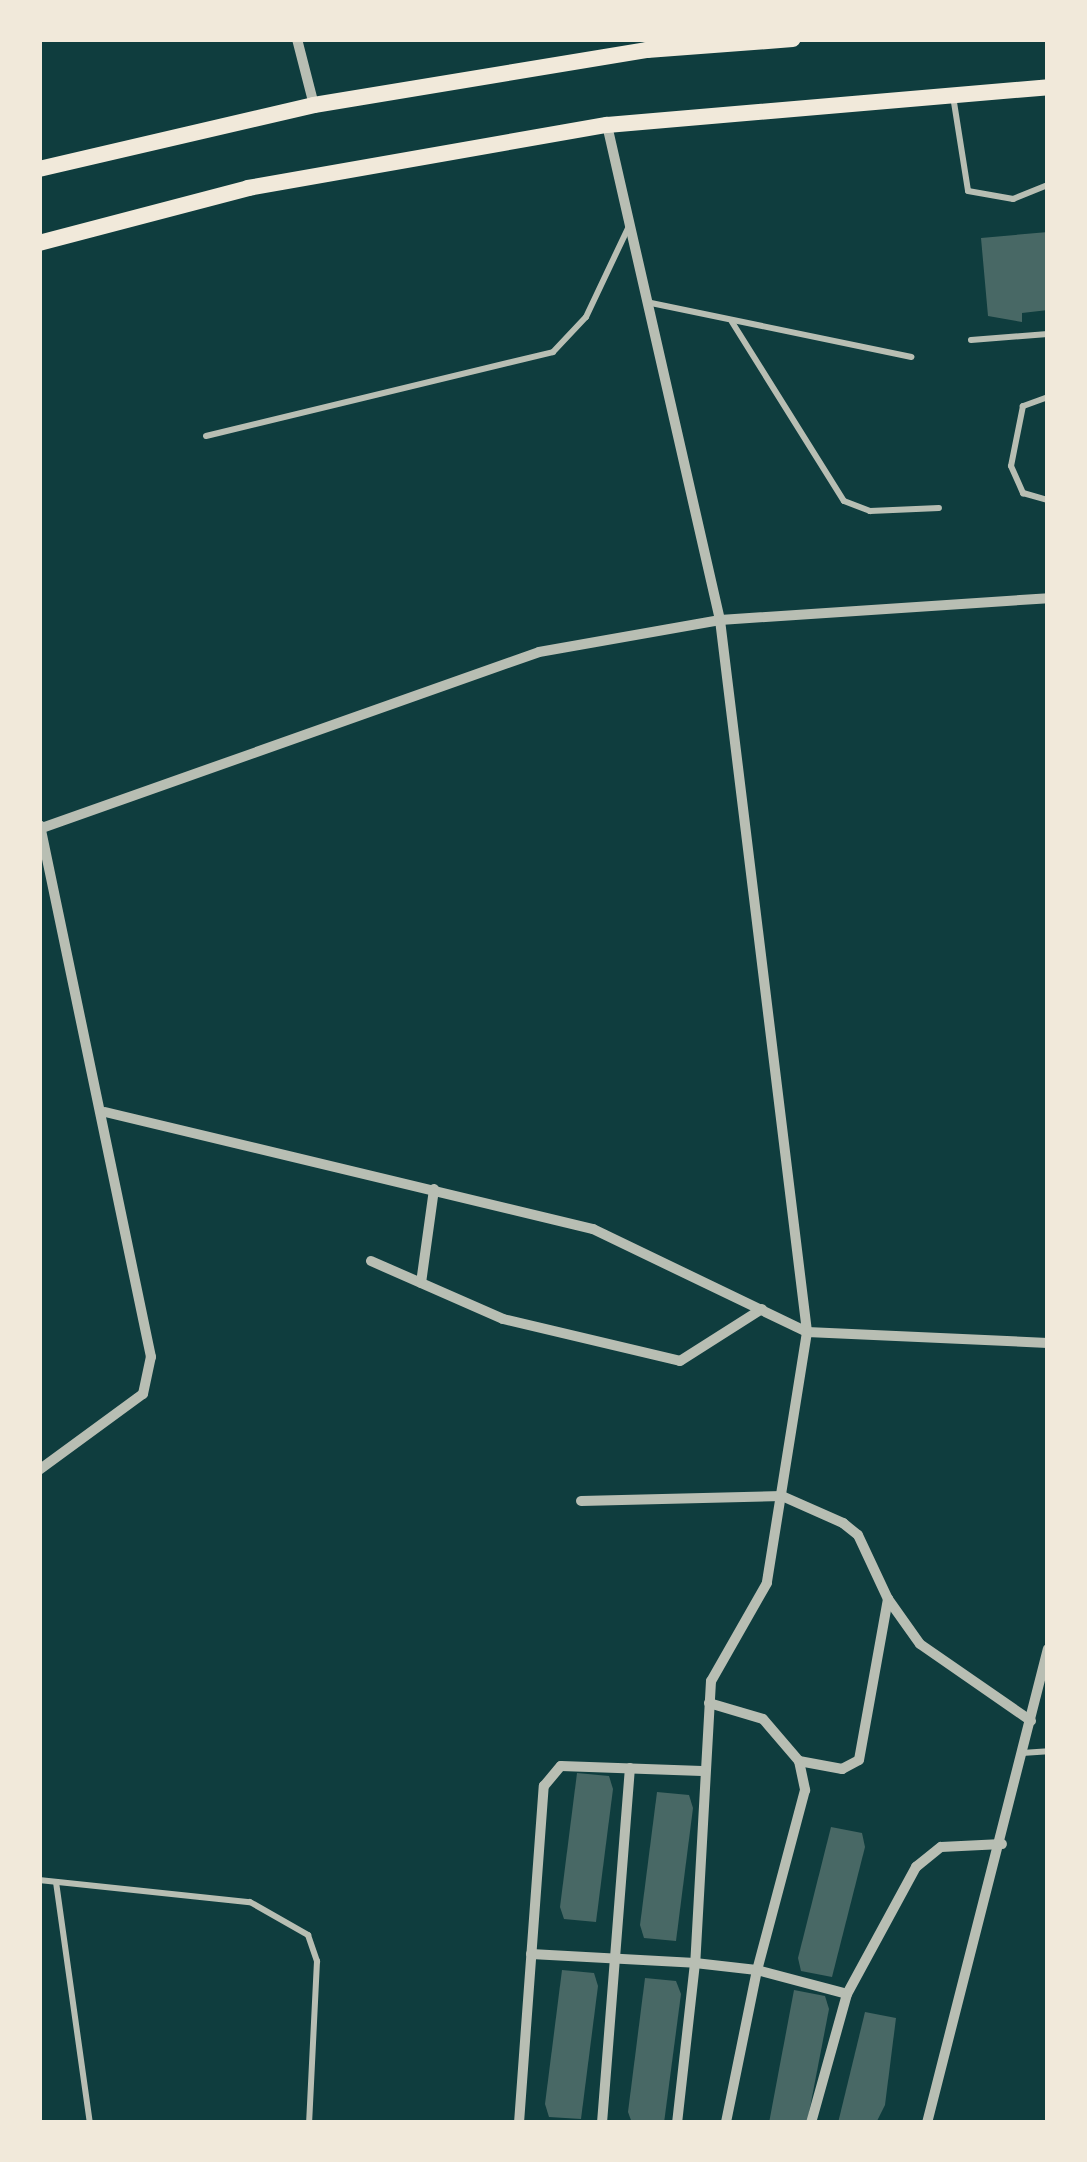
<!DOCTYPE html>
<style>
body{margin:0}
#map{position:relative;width:1087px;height:2162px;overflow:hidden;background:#0f3d3e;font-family:"Nunito Sans",sans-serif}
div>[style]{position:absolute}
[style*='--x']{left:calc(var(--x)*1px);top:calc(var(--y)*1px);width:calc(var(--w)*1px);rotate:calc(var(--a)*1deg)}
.building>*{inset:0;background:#486865}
.service>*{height:6px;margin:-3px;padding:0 3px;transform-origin:3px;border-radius:3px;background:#b8beb3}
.minor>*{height:10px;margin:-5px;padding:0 5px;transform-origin:5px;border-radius:5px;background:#b8beb3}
.primary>*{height:16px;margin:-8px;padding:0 8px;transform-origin:8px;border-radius:8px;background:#f1e9da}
span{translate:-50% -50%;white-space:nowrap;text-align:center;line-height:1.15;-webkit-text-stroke:9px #f1e9da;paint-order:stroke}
.frame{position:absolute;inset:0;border:42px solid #f1e9da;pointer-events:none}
</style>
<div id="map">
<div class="building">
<div style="clip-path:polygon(1048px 232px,1048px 310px,1022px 313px,1022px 322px,988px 316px,981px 238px)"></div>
<div style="clip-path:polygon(577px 1773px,609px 1776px,613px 1789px,596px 1922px,564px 1919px,560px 1907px)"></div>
<div style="clip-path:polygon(657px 1792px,689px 1795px,693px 1808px,676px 1941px,644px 1938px,640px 1925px)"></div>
<div style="clip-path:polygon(831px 1827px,862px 1833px,865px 1847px,832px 1977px,801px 1971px,798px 1958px)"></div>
<div style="clip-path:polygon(562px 1970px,594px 1973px,598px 1986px,581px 2119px,549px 2117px,545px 2104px)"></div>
<div style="clip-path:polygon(645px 1978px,676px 1981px,681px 1994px,664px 2123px,632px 2123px,628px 2112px)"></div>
<div style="clip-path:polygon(794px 1990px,825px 1996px,829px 2009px,807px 2123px,769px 2123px)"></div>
<div style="clip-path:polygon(865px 2012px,896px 2018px,885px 2105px,876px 2123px,838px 2123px)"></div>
</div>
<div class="service">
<div style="--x:953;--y:96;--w:96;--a:81"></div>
<div style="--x:968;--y:191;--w:46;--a:10.1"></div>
<div style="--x:1013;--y:199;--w:38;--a:-22"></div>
<div style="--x:651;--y:303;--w:266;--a:11.7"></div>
<div style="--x:732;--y:322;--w:211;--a:58"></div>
<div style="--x:844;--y:501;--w:28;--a:21"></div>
<div style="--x:870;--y:511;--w:69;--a:-2.5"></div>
<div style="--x:971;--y:340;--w:77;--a:-4.5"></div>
<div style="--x:1048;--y:397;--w:27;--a:160"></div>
<div style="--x:1023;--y:406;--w:61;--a:101.3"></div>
<div style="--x:1011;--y:466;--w:30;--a:66"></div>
<div style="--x:1023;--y:493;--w:26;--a:16"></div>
<div style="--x:206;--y:436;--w:357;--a:-13.6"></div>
<div style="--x:553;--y:352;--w:48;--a:-46.7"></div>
<div style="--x:586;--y:317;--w:101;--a:-64.7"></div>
<div style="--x:1022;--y:1753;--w:26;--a:-4"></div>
<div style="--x:39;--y:1880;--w:212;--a:6"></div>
<div style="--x:250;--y:1902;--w:67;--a:29.6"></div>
<div style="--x:308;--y:1935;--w:28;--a:71"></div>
<div style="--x:317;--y:1961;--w:162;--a:92.8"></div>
<div style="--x:56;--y:1882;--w:243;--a:82"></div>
</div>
<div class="minor">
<div style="--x:297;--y:39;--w:68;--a:75.6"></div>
<div style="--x:607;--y:125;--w:508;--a:77.14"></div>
<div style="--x:720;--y:620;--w:717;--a:83.03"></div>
<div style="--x:807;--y:1332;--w:241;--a:2.6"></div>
<div style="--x:39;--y:829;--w:530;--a:-19.49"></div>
<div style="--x:539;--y:652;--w:184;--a:-10"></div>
<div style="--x:720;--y:620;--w:329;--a:-3.8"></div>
<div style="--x:105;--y:1112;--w:502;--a:13.48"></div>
<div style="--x:593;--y:1229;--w:237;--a:25.7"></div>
<div style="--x:807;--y:1332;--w:254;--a:99.1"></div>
<div style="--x:767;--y:1583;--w:113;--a:119.7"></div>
<div style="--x:711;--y:1681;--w:282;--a:93.2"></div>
<div style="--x:695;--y:1963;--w:62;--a:6.4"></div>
<div style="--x:757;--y:1970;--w:156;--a:101.5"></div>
<div style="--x:371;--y:1261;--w:144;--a:23.7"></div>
<div style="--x:503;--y:1319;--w:182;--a:13.3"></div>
<div style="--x:680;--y:1361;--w:97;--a:-32.4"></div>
<div style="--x:421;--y:1283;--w:95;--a:-82.1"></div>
<div style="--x:39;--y:1470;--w:129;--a:-36.2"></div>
<div style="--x:143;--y:1394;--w:38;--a:-78"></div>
<div style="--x:151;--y:1357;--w:543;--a:-101.79"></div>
<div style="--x:581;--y:1501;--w:201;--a:-1.4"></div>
<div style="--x:782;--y:1496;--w:67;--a:23.9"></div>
<div style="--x:843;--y:1523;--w:19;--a:39"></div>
<div style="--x:858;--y:1535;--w:71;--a:64.9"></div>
<div style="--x:888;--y:1599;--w:55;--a:54.6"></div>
<div style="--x:920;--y:1644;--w:135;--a:34.7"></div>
<div style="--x:709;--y:1703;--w:56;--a:16.5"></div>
<div style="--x:763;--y:1719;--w:55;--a:49.4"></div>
<div style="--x:799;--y:1761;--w:30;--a:78"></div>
<div style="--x:805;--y:1790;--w:186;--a:104.9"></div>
<div style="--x:757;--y:1970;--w:93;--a:14.9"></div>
<div style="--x:799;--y:1761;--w:44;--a:10.5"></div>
<div style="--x:842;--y:1769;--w:19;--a:-28"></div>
<div style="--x:859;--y:1760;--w:164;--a:-79.8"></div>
<div style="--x:531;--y:1954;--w:164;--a:3.1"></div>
<div style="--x:695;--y:1963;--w:161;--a:96.4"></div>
<div style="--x:519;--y:2123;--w:338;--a:-85.8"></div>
<div style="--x:544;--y:1786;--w:26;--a:-50"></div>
<div style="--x:561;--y:1766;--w:141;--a:2"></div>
<div style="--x:602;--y:2123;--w:356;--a:-85.5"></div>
<div style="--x:811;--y:2123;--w:134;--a:-74.4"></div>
<div style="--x:847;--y:1994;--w:145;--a:-61.5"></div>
<div style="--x:916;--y:1867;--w:32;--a:-39"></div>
<div style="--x:941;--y:1847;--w:61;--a:-2.8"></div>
<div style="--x:927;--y:2123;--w:489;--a:-75.7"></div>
</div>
<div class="primary">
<div style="--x:39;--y:169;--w:282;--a:-13.1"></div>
<div style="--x:314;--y:105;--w:338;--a:-9.4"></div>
<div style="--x:647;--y:50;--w:146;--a:-4.3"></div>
<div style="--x:39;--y:243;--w:216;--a:-14.7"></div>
<div style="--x:248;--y:188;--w:364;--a:-10"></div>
<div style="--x:607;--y:125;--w:443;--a:-4.9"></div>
</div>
<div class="frame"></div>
</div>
